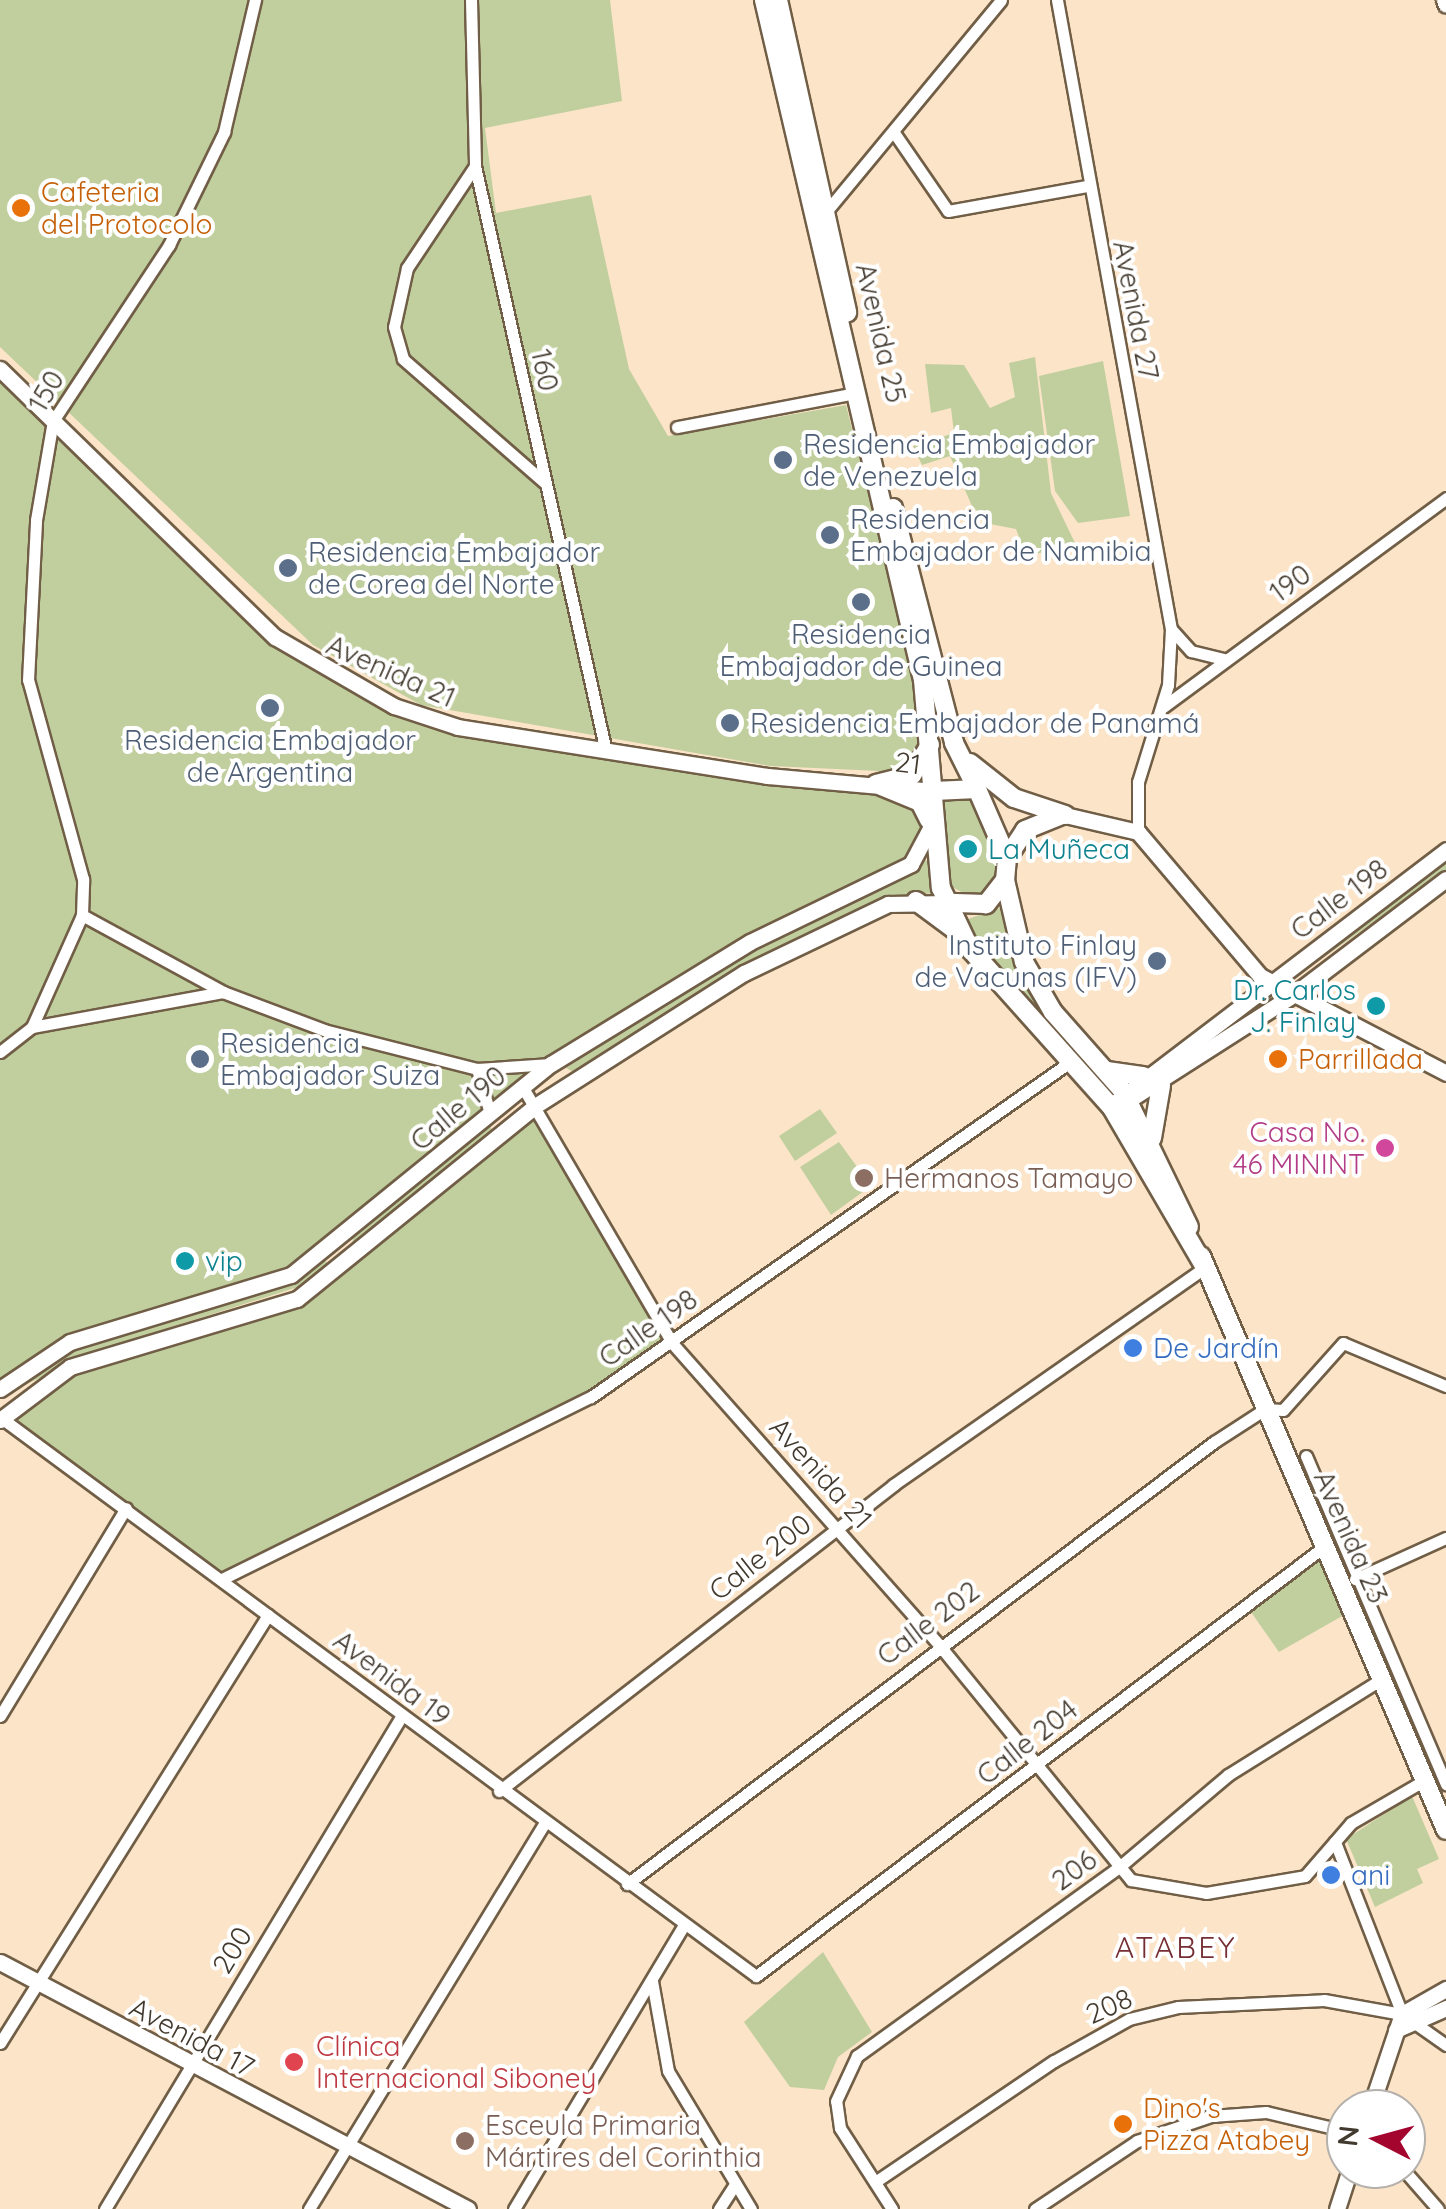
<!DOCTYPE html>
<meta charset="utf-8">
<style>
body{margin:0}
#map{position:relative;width:1446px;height:2209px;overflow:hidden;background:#fbe4c8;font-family:Quicksand,sans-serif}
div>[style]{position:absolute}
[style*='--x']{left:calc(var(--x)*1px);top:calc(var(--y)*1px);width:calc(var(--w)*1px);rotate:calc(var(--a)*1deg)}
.green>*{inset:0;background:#c1cf9e}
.roads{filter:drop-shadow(2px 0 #715e46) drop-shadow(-2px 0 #715e46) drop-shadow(0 2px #715e46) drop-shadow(0 -2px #715e46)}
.street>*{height:11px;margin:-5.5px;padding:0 5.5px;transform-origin:5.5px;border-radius:5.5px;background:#fff}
.secondary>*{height:15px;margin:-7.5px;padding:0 7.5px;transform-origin:7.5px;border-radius:7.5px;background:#fff}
.primary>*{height:18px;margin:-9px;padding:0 9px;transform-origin:9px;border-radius:9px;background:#fff}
.dots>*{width:28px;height:28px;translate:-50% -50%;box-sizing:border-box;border:5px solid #fff;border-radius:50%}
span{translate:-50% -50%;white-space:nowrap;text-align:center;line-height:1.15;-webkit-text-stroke:8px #fff;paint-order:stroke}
.food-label{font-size:28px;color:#c56008}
.left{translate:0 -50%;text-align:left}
.street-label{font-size:28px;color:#433a2f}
.service-label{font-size:28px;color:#4e5e75}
.right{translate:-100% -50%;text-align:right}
.culture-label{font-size:28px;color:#0d838f}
.hotel-label{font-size:28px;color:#b23c85}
.education-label{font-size:28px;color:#785e54}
.shop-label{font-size:28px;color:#366cbe}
.health-label{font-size:28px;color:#be3a42}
.neighbourhood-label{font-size:30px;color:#752e33;letter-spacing:2.5px}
.north{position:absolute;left:1326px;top:2089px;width:100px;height:100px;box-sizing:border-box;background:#fff;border:2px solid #b4b0ac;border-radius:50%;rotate:276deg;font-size:28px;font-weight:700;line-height:40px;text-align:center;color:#433a2f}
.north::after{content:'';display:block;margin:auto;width:35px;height:45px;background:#a3052e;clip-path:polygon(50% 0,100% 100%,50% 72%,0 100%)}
</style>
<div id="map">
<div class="green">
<div style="clip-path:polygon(0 0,610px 0,622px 101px,485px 128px,496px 213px,591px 195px,629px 369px,668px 436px,846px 405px,922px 703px,927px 735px,914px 765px,901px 772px,770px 766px,421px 705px,313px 645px,0 347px)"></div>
<div style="clip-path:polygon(1035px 357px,1051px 493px,1076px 545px,1026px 556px,1016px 529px,990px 524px,972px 506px,950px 456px,922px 465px,913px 446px,954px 433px,951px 408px,931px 413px,925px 364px,964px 365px,990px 408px,1015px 397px,1009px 363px)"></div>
<div style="clip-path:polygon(1103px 361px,1130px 516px,1078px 523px,1055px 491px,1039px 376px)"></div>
<div style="clip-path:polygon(0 369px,299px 657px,435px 722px,876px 784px,928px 811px,911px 864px,750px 942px,551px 1064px,291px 1275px,70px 1342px,0 1389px)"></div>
<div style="clip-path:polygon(945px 796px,977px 798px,1002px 867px,976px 900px,945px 883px)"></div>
<div style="clip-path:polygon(1446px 857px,1446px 871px,1293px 979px,1291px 975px)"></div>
<div style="clip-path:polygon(929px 859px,936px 893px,887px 896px,836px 919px,575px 1073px,566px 1068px,668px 997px)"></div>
<div style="clip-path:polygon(1000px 908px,1016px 961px,1109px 1090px,976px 939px,968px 919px)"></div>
<div style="clip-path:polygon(535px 1106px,672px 1343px,591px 1397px,222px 1579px,1px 1418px,51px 1375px,297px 1299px)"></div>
<div style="clip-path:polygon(820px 1109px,837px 1133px,795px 1161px,779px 1136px)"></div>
<div style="clip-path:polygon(489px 1122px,493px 1133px,352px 1248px,353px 1237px)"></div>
<div style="clip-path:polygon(839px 1142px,871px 1186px,831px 1215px,800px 1167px)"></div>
<div style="clip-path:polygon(326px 1261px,330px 1268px,298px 1287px,99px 1350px,12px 1391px,56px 1356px,289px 1281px)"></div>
<div style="clip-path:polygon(1322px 1559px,1344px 1615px,1279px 1652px,1251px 1612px)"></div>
<div style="clip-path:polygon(1412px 1796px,1439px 1859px,1417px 1869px,1423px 1883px,1375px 1907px,1346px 1839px)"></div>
<div style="clip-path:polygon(823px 1952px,872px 2032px,838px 2057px,824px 2090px,790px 2087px,744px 2022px)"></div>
</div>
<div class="roads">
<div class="street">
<div style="--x:471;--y:0;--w:166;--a:88.6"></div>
<div style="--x:475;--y:166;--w:595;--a:77.39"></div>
<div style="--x:1057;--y:0;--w:639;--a:79.73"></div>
<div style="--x:1171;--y:629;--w:56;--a:93.1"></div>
<div style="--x:1168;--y:685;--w:102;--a:107.2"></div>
<div style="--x:1138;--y:782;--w:50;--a:90"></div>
<div style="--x:895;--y:134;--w:93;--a:55.5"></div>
<div style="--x:948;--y:211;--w:141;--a:-10.2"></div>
<div style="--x:475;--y:166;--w:123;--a:123.7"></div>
<div style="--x:407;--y:268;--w:60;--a:102.4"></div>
<div style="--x:394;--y:327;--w:33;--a:74"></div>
<div style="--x:403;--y:359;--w:187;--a:41.1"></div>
<div style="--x:825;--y:213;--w:276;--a:-50.4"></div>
<div style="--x:677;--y:427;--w:181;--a:-10.8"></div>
<div style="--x:1171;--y:629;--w:30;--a:48"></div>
<div style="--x:1191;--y:651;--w:36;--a:14"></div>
<div style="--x:1163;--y:707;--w:352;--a:-36.4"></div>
<div style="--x:82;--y:915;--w:161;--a:28.6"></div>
<div style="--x:223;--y:992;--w:108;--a:20.6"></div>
<div style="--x:324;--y:1030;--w:158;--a:14.3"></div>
<div style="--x:477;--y:1069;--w:74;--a:-3.9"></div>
<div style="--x:32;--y:1027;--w:194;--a:-10.4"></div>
<div style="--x:0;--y:1052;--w:41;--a:-38"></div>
<div style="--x:32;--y:1027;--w:123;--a:-65.9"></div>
<div style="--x:82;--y:915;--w:36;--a:-88"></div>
<div style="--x:83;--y:879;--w:206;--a:-105.4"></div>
<div style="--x:28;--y:680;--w:160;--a:-87.1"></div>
<div style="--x:36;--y:520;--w:100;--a:-80.3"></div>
<div style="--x:53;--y:421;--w:211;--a:-56.6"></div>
<div style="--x:169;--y:245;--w:126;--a:-64"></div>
<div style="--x:224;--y:132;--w:136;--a:-76.8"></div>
<div style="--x:477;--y:1069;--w:43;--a:73.7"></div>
<div style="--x:522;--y:1086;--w:298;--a:59.7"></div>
<div style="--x:672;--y:1343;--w:405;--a:48.5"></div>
<div style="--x:940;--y:1646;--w:302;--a:50.8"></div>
<div style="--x:1131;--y:1880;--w:76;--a:9.8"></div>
<div style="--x:1206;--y:1893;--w:100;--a:-9.7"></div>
<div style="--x:1305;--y:1876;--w:70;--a:-49"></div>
<div style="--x:1351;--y:1823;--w:86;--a:-30.2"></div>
<div style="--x:0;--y:1417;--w:940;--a:36.48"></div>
<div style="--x:756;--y:1976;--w:713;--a:-37.08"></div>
<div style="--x:1306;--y:1456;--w:357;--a:66.9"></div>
<div style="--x:222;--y:1579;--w:411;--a:-26.3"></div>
<div style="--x:591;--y:1397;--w:585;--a:-34.97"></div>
<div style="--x:1355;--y:1579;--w:100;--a:-24.3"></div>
<div style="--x:0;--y:1716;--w:243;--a:-58.8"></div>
<div style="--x:499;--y:1791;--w:499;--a:-37.8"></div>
<div style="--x:893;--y:1485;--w:381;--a:-34.9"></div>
<div style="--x:1335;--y:1842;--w:185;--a:68.7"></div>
<div style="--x:627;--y:1884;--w:735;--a:-36.98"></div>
<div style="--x:1214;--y:1442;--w:61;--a:-32.9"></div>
<div style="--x:1265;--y:1409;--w:18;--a:3"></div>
<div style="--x:1283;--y:1410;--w:90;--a:-48.2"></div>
<div style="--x:1343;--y:1343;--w:112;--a:22.7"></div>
<div style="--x:652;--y:1981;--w:91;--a:79.9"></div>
<div style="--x:668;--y:2071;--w:161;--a:59"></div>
<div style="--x:0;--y:2043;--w:505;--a:-57.95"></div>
<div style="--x:1403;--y:2169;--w:53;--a:48.8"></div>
<div style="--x:875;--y:2182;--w:216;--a:-34.1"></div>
<div style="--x:1054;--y:2061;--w:86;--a:-29.2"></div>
<div style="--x:1129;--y:2019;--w:50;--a:-13.8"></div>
<div style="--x:1178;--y:2007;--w:146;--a:-2.7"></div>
<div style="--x:1324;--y:2000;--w:79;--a:10.2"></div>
<div style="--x:1402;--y:2014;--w:54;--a:35.2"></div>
<div style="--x:105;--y:2209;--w:574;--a:-58.97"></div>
<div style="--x:309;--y:2209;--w:450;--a:-58.6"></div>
<div style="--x:514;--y:2209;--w:329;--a:-59.1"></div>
<div style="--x:719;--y:2209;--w:30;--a:-57"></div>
<div style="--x:892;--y:2209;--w:96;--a:-122.7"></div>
<div style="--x:840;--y:2128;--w:27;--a:-98"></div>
<div style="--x:836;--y:2101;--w:50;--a:-65"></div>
<div style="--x:857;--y:2056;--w:322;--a:-35.8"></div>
<div style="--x:1118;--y:1868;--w:144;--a:-40.2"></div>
<div style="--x:1228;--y:1775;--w:183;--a:-32"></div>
<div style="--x:1035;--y:2209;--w:123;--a:-33.7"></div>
<div style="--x:1137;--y:2141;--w:78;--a:-18.7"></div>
<div style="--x:1211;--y:2116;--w:55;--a:-4.2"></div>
<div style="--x:1266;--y:2112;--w:82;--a:13.4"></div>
</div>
<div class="secondary">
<div style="--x:1444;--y:0;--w:5;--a:68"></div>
<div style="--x:0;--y:369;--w:384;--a:44.3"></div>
<div style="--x:275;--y:637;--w:138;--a:30.1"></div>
<div style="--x:394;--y:706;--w:67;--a:18.2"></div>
<div style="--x:458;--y:727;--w:313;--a:9"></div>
<div style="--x:767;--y:776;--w:168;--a:5.1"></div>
<div style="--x:1065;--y:815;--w:75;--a:13.1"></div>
<div style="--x:1138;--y:832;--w:189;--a:49.7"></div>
<div style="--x:1260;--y:976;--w:210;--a:27.5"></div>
<div style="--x:1117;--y:1101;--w:414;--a:-37.3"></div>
<div style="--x:1118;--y:1107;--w:208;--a:-32.6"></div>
<div style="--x:1293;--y:995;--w:192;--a:-37.2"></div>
<div style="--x:0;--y:1389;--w:84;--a:-33.9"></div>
<div style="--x:70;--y:1342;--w:231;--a:-16.9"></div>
<div style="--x:291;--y:1275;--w:335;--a:-39.1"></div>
<div style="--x:551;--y:1064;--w:233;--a:-31.5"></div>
<div style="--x:750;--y:942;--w:179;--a:-25.8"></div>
<div style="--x:911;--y:864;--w:38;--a:-62"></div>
<div style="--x:0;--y:1420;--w:88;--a:-37.1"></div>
<div style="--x:70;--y:1367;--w:237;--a:-16.7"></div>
<div style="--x:297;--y:1299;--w:306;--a:-39"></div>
<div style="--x:535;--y:1106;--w:248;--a:-32.5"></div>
<div style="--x:744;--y:973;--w:160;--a:-25.6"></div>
<div style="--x:888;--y:904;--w:60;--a:-1"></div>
<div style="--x:0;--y:1962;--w:529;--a:27.82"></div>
<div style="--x:1396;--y:2030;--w:55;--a:-23.7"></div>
<div style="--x:1370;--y:2109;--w:100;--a:-71.4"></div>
<div style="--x:1402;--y:2014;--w:51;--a:-29.6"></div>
<div style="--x:1337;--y:2209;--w:42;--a:-72"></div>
</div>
<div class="primary">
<div style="--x:764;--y:0;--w:698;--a:76.84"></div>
<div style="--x:923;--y:680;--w:209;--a:85.1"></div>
<div style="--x:941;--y:888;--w:68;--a:64.6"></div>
<div style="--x:970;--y:949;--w:213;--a:48.2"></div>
<div style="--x:1112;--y:1108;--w:184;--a:59.7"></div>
<div style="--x:778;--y:0;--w:320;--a:77.5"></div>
<div style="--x:893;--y:508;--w:243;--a:75.4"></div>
<div style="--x:954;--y:743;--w:51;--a:63.4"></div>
<div style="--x:970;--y:763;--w:56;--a:38.5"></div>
<div style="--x:1014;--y:798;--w:54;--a:18.4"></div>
<div style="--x:876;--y:784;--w:37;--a:-14"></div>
<div style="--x:912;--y:775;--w:35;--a:-59"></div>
<div style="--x:881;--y:786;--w:42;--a:22.3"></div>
<div style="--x:920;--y:802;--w:20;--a:63"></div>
<div style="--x:934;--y:791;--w:43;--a:-2.7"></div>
<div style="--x:977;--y:789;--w:75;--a:66.5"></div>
<div style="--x:1007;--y:858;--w:22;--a:95"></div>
<div style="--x:1005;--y:880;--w:31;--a:128"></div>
<div style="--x:986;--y:904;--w:38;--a:-178"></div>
<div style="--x:1007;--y:858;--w:33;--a:-57"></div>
<div style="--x:1025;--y:830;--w:40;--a:-22"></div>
<div style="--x:1005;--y:880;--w:84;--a:77"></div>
<div style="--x:1024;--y:962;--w:58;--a:59.9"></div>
<div style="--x:1053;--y:1012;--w:106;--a:48.5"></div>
<div style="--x:1123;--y:1091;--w:151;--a:64.1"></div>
<div style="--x:916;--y:901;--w:47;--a:36.4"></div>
<div style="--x:1107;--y:1071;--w:37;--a:8"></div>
<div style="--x:1152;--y:1138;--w:53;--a:-80.2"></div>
<div style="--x:1201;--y:1256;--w:624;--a:66.89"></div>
</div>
</div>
<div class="dots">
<div style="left:21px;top:208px;background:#e8710a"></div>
<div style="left:783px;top:460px;background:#5c6f8a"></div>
<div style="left:830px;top:535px;background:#5c6f8a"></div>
<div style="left:288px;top:568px;background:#5c6f8a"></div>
<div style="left:861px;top:602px;background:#5c6f8a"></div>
<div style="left:270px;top:708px;background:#5c6f8a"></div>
<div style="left:730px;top:723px;background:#5c6f8a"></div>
<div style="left:968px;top:849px;background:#0f9aa8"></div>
<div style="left:1157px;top:961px;background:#5c6f8a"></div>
<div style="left:1376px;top:1006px;background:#0f9aa8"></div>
<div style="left:200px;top:1059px;background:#5c6f8a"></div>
<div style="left:1278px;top:1059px;background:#e8710a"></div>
<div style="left:1385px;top:1148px;background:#d1479c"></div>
<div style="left:864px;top:1178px;background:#8d6e63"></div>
<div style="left:185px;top:1261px;background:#0f9aa8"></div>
<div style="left:1133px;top:1348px;background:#3f7fe0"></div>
<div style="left:1331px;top:1875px;background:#3f7fe0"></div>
<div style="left:294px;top:2062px;background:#e0444e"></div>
<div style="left:1123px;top:2124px;background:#e8710a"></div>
<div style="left:465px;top:2141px;background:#8d6e63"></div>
</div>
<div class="food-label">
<span class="left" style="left:41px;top:208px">Cafeteria<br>del Protocolo</span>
<span class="left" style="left:1298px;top:1059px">Parrillada</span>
<span class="left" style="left:1143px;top:2124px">Dino's<br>Pizza Atabey</span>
</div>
<div class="street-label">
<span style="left:1136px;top:310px;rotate:79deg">Avenida 27</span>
<span style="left:881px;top:333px;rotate:77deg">Avenida 25</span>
<span style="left:545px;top:370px;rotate:78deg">160</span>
<span style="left:46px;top:391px;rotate:-60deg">150</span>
<span style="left:1290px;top:583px;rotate:-36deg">190</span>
<span style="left:391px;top:671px;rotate:24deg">Avenida 21</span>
<span style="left:908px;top:763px;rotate:7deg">21</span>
<span style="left:1339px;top:899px;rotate:-37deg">Calle 198</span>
<span style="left:458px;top:1108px;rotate:-40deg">Calle 190</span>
<span style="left:648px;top:1328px;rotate:-35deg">Calle 198</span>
<span style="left:821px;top:1473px;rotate:48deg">Avenida 21</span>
<span style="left:1351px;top:1537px;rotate:66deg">Avenida 23</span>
<span style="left:760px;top:1557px;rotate:-38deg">Calle 200</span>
<span style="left:928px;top:1623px;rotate:-37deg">Calle 202</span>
<span style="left:392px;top:1678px;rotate:37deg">Avenida 19</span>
<span style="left:1027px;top:1742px;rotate:-38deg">Calle 204</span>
<span style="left:1074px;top:1870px;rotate:-36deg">206</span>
<span style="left:232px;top:1950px;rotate:-59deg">200</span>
<span style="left:1109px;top:2006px;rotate:-24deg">208</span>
<span style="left:192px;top:2037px;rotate:28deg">Avenida 17</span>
</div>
<div class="service-label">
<span class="left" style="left:803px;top:460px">Residencia Embajador<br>de Venezuela</span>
<span class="left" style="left:850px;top:535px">Residencia<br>Embajador de Namibia</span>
<span class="left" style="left:308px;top:568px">Residencia Embajador<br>de Corea del Norte</span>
<span style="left:861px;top:650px">Residencia<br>Embajador de Guinea</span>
<span class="left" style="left:750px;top:723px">Residencia Embajador de Panamá</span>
<span style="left:270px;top:756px">Residencia Embajador<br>de Argentina</span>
<span class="right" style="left:1137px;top:961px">Instituto Finlay<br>de Vacunas (IFV)</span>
<span class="left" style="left:220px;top:1059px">Residencia<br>Embajador Suiza</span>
</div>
<div class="culture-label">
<span class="left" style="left:988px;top:849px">La Muñeca</span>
<span class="right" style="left:1356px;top:1006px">Dr. Carlos<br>J. Finlay</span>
<span class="left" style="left:205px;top:1261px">vip</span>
</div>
<div class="hotel-label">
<span class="right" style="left:1365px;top:1148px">Casa No.<br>46 MININT</span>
</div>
<div class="education-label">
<span class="left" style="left:884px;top:1178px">Hermanos Tamayo</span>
<span class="left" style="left:485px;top:2141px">Esceula Primaria<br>Mártires del Corinthia</span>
</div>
<div class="shop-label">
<span class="left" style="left:1153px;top:1348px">De Jardín</span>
<span class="left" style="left:1351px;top:1875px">ani</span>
</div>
<div class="health-label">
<span class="left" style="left:316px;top:2062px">Clínica<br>Internacional Siboney</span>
</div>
<div class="neighbourhood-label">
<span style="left:1176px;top:1947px">ATABEY</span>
</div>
<div class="north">N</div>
</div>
